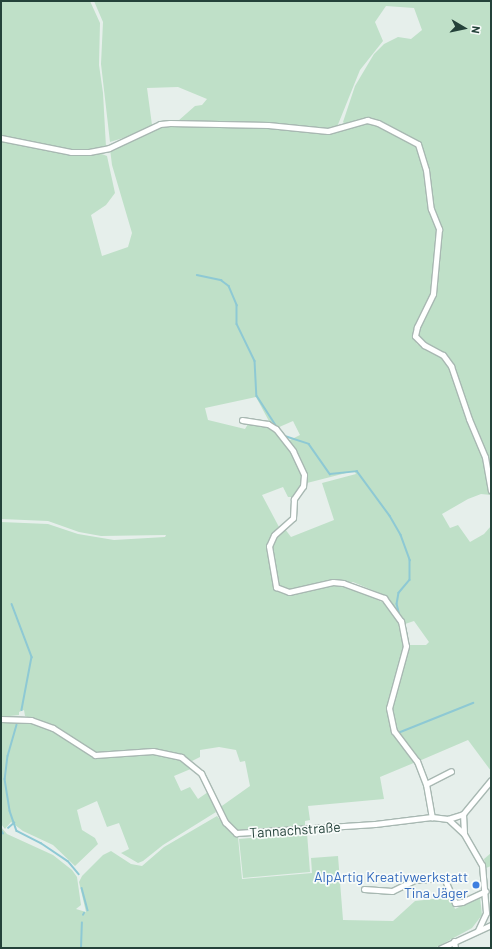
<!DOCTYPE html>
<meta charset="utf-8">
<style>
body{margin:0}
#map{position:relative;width:492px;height:949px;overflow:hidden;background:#e6efeb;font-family:Barlow,sans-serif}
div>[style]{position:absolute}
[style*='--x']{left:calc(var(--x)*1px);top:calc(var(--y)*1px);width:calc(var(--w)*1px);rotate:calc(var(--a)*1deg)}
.green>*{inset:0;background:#bfe0c8}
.stream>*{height:1.5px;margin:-0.75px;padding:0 0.75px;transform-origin:0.75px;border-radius:0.75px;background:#8ec9d4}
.roads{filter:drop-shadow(1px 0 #a8b8b2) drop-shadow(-1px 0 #a8b8b2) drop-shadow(0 1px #a8b8b2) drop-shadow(0 -1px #a8b8b2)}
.minor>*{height:5px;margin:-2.5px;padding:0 2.5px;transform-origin:2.5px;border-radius:2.5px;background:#fff}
.dots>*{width:11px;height:11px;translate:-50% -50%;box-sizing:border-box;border:2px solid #f7fbf9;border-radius:50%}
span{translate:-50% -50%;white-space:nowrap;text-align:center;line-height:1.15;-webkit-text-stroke:3.5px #f7fbf9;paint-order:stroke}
.street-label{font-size:14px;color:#24423a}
.shop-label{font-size:14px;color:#366cbe}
.right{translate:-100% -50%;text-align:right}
.frame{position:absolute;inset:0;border:2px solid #24423a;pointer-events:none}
.north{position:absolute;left:444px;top:8px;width:40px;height:40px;-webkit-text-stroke:3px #f7fbf9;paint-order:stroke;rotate:99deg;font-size:11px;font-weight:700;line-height:16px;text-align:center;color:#24423a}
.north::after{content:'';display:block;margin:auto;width:14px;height:18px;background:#24423a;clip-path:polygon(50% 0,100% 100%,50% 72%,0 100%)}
</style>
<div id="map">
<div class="green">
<div style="clip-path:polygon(1px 1px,90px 1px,100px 23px,99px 65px,103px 93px,106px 147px,89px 151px,71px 150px,1px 136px)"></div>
<div style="clip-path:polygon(94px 1px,491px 1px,491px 481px,487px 456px,453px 366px,445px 353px,425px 344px,417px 335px,436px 295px,441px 229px,439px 220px,433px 219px,437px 230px,431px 294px,413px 337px,417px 344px,442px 356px,450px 367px,467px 420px,483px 457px,491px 495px,481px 494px,468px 499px,442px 514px,450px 528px,458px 525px,470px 542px,484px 534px,491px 526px,491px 771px,468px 740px,419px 761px,396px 730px,391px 708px,408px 645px,426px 645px,429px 642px,414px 621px,405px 624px,386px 596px,353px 582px,344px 582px,289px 591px,276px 586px,271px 546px,276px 535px,285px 529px,291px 537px,334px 520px,322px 483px,356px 474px,354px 471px,307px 483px,288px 441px,300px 435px,293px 421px,277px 428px,270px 423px,256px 397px,205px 408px,208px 420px,245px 429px,248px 424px,271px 427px,292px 452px,303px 475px,301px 485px,293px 497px,288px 497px,283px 487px,262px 495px,279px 527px,267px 551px,275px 588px,289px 594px,333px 584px,349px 586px,388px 605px,399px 621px,404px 646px,387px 708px,393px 735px,416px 762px,380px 777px,384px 799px,308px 806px,310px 820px,305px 821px,305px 826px,238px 831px,230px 828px,219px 808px,250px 786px,245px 761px,240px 762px,236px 750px,219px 747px,200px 750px,200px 757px,192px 761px,172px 752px,153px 750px,95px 753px,53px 727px,25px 716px,24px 710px,19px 712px,19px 715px,1px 717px,1px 522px,48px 524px,78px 534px,114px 540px,165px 537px,166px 535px,101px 536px,79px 532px,48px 521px,1px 519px,1px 142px,8px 141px,70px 155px,99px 153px,107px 156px,115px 193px,106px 205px,91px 215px,102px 256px,128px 247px,132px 233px,112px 165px,110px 149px,161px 126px,267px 127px,327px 133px,367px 122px,377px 124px,411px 143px,367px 118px,345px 124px,343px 122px,355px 86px,374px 54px,384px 44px,398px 37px,411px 39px,422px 30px,414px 8px,386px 6px,375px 22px,383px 41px,360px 70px,337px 127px,327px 130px,268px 123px,178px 121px,195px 106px,202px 105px,207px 99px,178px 87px,147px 88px,152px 125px,136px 134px,110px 142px,101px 64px,103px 22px)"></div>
<div style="clip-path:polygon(1px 720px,31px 721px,52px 730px,94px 756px,153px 753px,181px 758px,193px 768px,174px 776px,181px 791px,190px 787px,198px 799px,208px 792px,216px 812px,163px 845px,143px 861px,138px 863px,121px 853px,129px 849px,119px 823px,107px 827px,97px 801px,77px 810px,82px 830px,95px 838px,98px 844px,75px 866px,53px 845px,23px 831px,11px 822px,5px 829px,1px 824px)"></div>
<div style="clip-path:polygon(217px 816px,229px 831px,238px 837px,242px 879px,312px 873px,311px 858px,338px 856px,343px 920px,393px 921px,415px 901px,451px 897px,455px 909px,480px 897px,482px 915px,472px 928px,435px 948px,1px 948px,1px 827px,7px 834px,53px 855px,72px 870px,77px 877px,81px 905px,76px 909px,86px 912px,79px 882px,82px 876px,103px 855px,111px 851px,131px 864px,142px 866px,164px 847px)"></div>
<div style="clip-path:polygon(307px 833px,310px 872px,243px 878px,239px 839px)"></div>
<div style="clip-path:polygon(491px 853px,491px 866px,486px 868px,484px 859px)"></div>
</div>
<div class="stream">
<div style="--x:197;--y:275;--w:25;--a:12"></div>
<div style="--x:221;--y:280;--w:10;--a:37"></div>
<div style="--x:229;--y:286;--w:21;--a:67"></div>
<div style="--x:237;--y:305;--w:19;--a:90"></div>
<div style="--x:237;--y:324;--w:41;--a:64.1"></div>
<div style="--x:255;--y:361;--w:35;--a:87"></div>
<div style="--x:257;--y:396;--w:38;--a:57"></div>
<div style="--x:282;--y:432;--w:5;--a:53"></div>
<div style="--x:285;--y:436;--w:25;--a:18"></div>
<div style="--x:309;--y:444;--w:37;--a:55"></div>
<div style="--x:330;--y:474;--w:27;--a:-6"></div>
<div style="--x:357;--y:471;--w:56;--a:53.7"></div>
<div style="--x:390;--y:516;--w:22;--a:60"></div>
<div style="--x:401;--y:535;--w:27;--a:70"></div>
<div style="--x:410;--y:560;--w:20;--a:90"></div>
<div style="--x:410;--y:580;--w:17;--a:130"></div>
<div style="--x:399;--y:593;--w:11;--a:100"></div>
<div style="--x:397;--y:604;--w:12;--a:76"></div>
<div style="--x:386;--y:596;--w:18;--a:52"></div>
<div style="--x:12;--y:604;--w:57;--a:69.3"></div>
<div style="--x:32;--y:657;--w:54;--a:100.7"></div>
<div style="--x:405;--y:627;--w:7;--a:74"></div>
<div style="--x:395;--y:723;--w:10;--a:73"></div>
<div style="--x:398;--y:733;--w:81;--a:-21.8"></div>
<div style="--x:17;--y:725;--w:32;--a:106"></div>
<div style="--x:8;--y:756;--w:23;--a:97"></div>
<div style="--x:5;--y:779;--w:32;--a:81"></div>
<div style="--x:10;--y:811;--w:21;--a:71"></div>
<div style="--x:17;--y:831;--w:27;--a:27"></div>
<div style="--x:41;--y:843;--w:32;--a:34"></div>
<div style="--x:68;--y:861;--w:17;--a:50"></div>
<div style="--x:8;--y:828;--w:8;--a:-40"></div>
<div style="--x:1;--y:830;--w:4;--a:56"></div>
<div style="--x:82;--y:888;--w:23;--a:75"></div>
<div style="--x:83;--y:915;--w:2;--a:-63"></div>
<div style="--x:81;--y:948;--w:25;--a:-88"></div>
</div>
<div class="roads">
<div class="minor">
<div style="--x:1;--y:138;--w:71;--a:11.3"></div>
<div style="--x:71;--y:152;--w:18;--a:0"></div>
<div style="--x:89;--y:152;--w:20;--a:-11"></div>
<div style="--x:109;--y:148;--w:56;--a:-25.2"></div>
<div style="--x:160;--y:124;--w:10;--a:-6"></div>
<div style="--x:170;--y:123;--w:98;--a:1.2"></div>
<div style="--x:268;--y:125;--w:60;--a:5.7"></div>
<div style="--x:328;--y:131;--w:41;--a:-15.8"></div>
<div style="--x:367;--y:120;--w:11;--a:15"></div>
<div style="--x:378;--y:123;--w:45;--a:27.7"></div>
<div style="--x:418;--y:144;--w:27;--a:73"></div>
<div style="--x:426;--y:170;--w:39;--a:83"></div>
<div style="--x:431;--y:209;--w:22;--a:68"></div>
<div style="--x:439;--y:229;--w:65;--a:95.3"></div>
<div style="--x:433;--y:294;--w:37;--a:116"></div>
<div style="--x:417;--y:327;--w:9;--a:103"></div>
<div style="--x:415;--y:336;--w:13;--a:45"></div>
<div style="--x:424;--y:345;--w:21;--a:28"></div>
<div style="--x:443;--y:355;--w:14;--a:54"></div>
<div style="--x:451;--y:366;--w:56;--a:71.2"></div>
<div style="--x:469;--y:419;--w:41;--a:67.2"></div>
<div style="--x:485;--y:457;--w:34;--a:80"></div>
<div style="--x:242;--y:420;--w:26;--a:9"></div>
<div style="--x:268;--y:424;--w:9;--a:32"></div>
<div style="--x:276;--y:429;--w:28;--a:52"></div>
<div style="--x:293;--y:451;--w:26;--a:65"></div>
<div style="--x:304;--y:475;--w:11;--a:95"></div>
<div style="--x:303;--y:486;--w:16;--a:125"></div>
<div style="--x:294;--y:499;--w:19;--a:93"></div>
<div style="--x:293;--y:518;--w:25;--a:138"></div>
<div style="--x:274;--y:535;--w:12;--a:114"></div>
<div style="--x:269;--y:546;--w:42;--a:80.3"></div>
<div style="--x:276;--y:587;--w:14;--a:21"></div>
<div style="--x:289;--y:592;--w:45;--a:-12.8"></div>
<div style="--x:333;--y:582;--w:10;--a:6"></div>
<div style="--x:343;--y:583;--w:44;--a:20.1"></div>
<div style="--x:384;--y:598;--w:29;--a:54"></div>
<div style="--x:401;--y:621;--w:25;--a:79"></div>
<div style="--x:406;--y:646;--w:64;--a:105.3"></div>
<div style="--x:389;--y:708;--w:24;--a:78"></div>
<div style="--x:394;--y:731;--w:38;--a:53"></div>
<div style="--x:417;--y:761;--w:25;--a:69"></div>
<div style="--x:426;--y:784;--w:34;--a:80"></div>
<div style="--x:1;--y:719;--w:30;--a:2"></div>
<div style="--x:31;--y:720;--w:23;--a:20"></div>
<div style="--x:53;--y:728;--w:50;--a:32.7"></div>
<div style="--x:95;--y:755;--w:58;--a:-3.9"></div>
<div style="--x:153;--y:751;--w:29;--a:12"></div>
<div style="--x:181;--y:757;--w:26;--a:39"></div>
<div style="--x:201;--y:773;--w:55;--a:63.9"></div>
<div style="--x:225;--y:822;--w:16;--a:45"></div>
<div style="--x:236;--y:833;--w:139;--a:-3.7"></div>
<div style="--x:375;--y:824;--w:57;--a:-7"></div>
<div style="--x:432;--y:817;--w:16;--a:7"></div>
<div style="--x:448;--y:819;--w:16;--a:-18"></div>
<div style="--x:426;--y:784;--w:28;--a:-27"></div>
<div style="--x:448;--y:819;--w:22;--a:43"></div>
<div style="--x:464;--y:834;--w:36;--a:60"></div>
<div style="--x:482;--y:865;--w:48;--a:85.2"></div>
<div style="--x:486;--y:913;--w:19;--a:115"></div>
<div style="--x:464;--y:833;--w:19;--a:-93"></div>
<div style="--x:463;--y:814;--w:44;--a:-50.5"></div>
<div style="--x:364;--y:889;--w:28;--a:4"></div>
<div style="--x:392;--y:891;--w:25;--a:-26"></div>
<div style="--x:415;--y:880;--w:29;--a:-4"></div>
<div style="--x:444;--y:878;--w:27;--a:66"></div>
<div style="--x:455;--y:903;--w:7;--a:-8"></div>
<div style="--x:462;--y:902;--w:26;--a:-25"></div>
<div style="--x:454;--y:941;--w:7;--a:82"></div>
<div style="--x:441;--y:948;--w:55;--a:-24.7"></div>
</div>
</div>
<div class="dots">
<div style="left:476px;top:885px;background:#3f7fe0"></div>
</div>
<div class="street-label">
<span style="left:295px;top:830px;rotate:-4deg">Tannachstraße</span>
</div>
<div class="shop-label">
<span class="right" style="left:468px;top:885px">AlpArtig Kreativwerkstatt<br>Tina Jäger</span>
</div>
<div class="frame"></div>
<div class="north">N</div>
</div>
